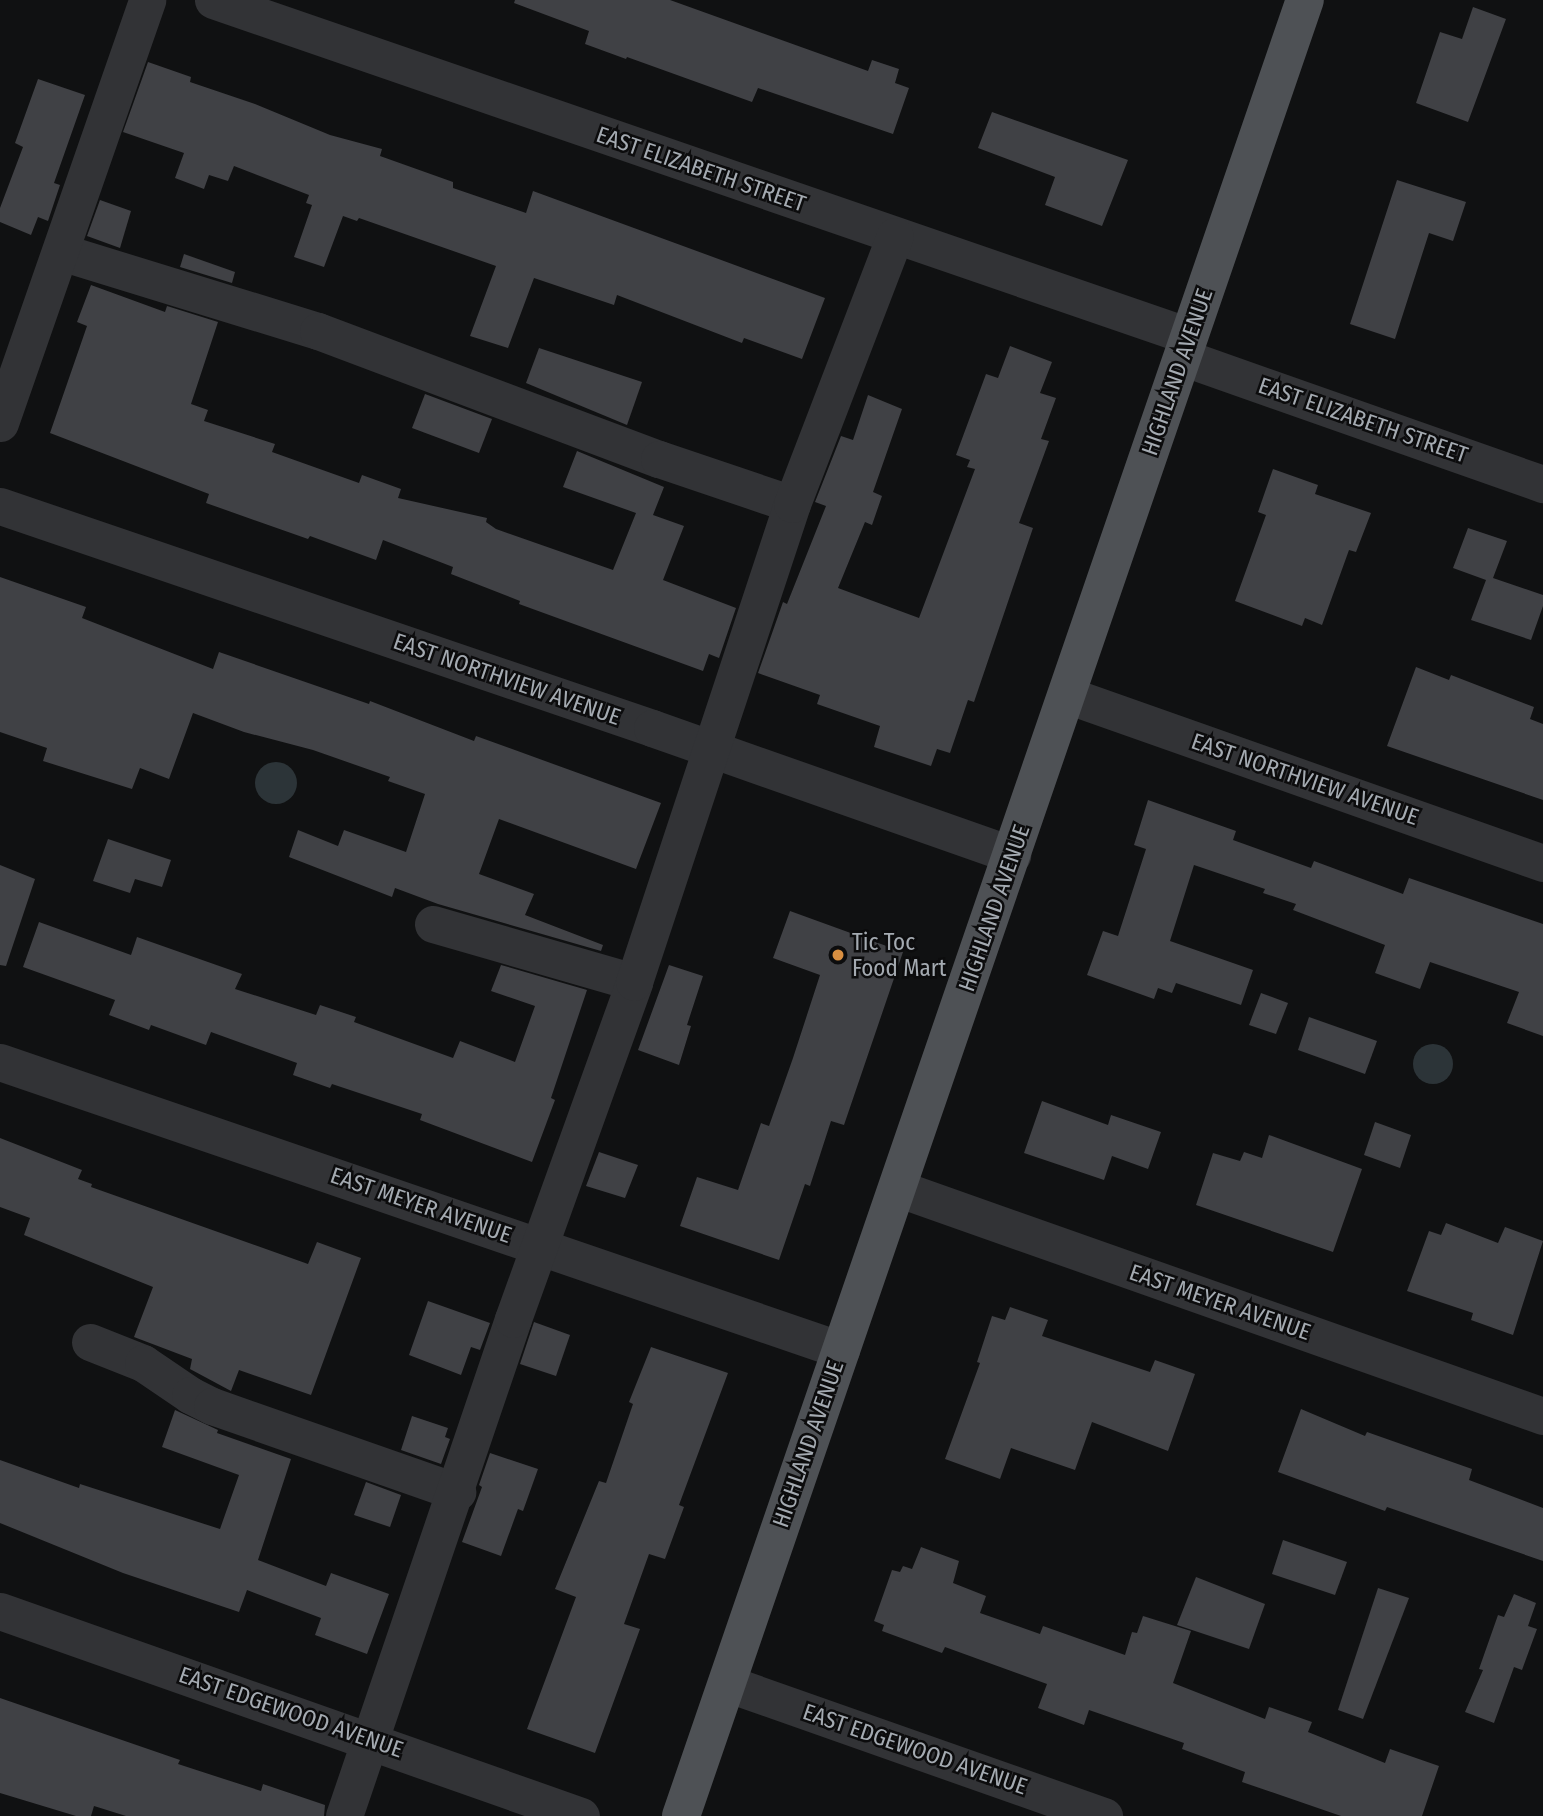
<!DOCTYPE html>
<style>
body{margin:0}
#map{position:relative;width:1543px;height:1816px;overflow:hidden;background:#101112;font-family:"Fira Sans Condensed",sans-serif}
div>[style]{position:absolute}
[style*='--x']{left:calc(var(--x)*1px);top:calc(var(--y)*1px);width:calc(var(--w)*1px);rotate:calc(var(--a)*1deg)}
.water>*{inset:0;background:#2c3438}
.round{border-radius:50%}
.building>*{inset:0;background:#404145}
.minor>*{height:37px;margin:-18.5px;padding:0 18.5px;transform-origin:18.5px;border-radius:18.5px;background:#323336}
.major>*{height:38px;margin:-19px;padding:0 19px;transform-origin:19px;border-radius:19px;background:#4e5155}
.dots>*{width:19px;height:19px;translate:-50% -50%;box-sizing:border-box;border:4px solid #0c0c0d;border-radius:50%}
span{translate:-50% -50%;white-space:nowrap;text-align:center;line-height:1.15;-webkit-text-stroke:5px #0c0c0d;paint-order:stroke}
.street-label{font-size:23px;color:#a4aab1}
.poi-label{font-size:23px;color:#a4aab1}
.left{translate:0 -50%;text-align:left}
</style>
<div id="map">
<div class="water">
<div class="round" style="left:255px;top:762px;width:42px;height:42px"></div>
<div class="round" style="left:1413px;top:1044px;width:40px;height:40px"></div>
</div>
<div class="building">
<div style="clip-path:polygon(515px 0,670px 0,868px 71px,872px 60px,899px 69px,895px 83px,909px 88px,893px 134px,758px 88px,752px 102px,627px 57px,626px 59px,585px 44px,589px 31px,514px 3px)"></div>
<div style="clip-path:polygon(1473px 7px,1506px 19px,1468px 122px,1416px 103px,1440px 32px,1462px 39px)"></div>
<div style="clip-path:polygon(148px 62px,191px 77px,190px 82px,255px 104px,330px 135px,382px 149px,380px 156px,453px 182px,453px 188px,526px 213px,533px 191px,825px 298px,802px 359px,744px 338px,742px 343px,617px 295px,614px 305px,534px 278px,508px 348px,470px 336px,496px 266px,359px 218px,357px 221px,343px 216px,324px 267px,294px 257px,312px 205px,306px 203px,309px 195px,234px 166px,228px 181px,209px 175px,204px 189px,175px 178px,184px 153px,123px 132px)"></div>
<div style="clip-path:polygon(38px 79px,85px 95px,54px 183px,60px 185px,48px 221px,38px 217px,31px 235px,0 222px,0 208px,23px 147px,15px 143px)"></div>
<div style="clip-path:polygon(992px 112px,1128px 160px,1102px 226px,1045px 205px,1055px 177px,978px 148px)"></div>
<div style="clip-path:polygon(1397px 180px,1466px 202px,1453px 241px,1429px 233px,1395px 339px,1350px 324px)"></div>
<div style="clip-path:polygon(100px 200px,131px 211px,120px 248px,87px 236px)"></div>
<div style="clip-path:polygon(184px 254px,235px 272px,232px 283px,180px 267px)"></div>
<div style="clip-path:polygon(91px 285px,165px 312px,167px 306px,218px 322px,191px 404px,208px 410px,204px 421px,275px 444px,272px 452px,359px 483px,362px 475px,401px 489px,398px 498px,487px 518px,486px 522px,496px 529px,613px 570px,636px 513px,563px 487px,577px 451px,664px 487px,653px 515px,684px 526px,663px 580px,736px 608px,719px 658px,709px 654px,703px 671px,519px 604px,520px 601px,451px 574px,453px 567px,383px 540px,376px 560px,310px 536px,308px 539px,206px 503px,209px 494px,50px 433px,87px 326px,77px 322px)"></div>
<div style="clip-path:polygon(1010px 346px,1052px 362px,1040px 393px,1056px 398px,1041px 439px,1049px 441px,1019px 523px,1033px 528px,974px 702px,968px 700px,950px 753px,937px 749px,931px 766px,874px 747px,880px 726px,817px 704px,820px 695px,758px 673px,783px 602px,787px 604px,826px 506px,815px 502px,841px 436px,853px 440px,868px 395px,902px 409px,873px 492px,882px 496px,872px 525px,865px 522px,838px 588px,919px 618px,975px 469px,967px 467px,970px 460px,956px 455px,986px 374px,998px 378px)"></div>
<div style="clip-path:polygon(539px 348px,642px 382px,627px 425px,526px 383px)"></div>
<div style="clip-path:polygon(425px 394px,492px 419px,479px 453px,412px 428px)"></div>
<div style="clip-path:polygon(1273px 469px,1318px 485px,1315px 494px,1371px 513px,1356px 552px,1349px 550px,1322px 625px,1305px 618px,1302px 626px,1235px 601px,1266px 515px,1258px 512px)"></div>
<div style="clip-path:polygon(1468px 528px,1507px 541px,1493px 578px,1543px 595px,1543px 606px,1531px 640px,1471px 620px,1486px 580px,1453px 568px)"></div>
<div style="clip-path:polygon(0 577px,86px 607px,82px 618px,213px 669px,219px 652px,369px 704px,370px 701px,474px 741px,476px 736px,661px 803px,636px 869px,499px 819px,479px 874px,534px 894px,525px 915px,603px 945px,601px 951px,438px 904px,395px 888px,392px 897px,289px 857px,298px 830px,338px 846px,344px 830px,406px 852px,425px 794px,388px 781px,390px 777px,313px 750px,244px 732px,193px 713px,169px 779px,140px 768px,132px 789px,43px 761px,47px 748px,0 732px)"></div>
<div style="clip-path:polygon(1416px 667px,1449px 680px,1451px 675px,1534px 707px,1530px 719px,1543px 724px,1543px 800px,1387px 746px)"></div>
<div style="clip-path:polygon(1148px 800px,1236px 831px,1233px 840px,1311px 868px,1314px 861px,1403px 894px,1409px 878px,1543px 924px,1543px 1036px,1507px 1023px,1519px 992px,1430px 962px,1420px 989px,1375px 973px,1385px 945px,1293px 910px,1296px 904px,1263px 893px,1265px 889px,1194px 865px,1170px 941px,1253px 970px,1241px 1005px,1176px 983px,1172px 993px,1158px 988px,1154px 999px,1087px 975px,1103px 931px,1118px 936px,1146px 849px,1134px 845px)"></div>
<div style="clip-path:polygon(108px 839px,171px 860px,162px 887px,135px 879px,130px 893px,93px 881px)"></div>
<div style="clip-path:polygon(0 865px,35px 879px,6px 966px,0 965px)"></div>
<div style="clip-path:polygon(790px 911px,903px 952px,844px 1125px,831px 1121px,810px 1186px,805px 1184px,779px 1260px,680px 1226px,697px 1177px,738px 1190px,761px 1123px,769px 1126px,793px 1058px,820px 975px,773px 958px)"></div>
<div style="clip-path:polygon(39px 922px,131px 955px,137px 937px,242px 974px,235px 989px,316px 1015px,320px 1005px,356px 1017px,354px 1022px,453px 1058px,460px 1041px,515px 1062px,535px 1006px,491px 991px,501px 965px,587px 990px,551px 1098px,555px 1100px,532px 1162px,420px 1120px,422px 1114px,332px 1084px,330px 1088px,293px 1075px,297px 1063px,211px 1032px,206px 1045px,151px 1025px,149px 1030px,109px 1015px,115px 1000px,23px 967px)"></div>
<div style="clip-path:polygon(669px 965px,703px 976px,687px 1025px,691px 1026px,679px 1065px,638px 1050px)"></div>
<div style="clip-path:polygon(1261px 993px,1288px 1003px,1276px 1034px,1249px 1025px)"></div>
<div style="clip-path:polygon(1309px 1017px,1377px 1041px,1365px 1074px,1298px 1050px)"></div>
<div style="clip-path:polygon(1042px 1101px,1108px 1125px,1111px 1115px,1161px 1132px,1148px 1169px,1112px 1156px,1104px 1180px,1024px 1153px)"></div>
<div style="clip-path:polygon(1375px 1122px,1411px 1135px,1400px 1168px,1364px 1155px)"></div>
<div style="clip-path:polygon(1269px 1135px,1362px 1169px,1333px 1252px,1196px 1205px,1213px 1153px,1240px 1161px,1244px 1152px,1262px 1158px)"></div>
<div style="clip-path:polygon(0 1138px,82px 1170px,78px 1179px,92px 1184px,91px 1187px,308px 1264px,317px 1242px,361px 1258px,311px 1395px,239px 1370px,231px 1391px,190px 1369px,192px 1359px,134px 1337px,153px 1287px,24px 1235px,30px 1218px,0 1207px)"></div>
<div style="clip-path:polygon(599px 1152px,638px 1165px,625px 1198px,586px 1186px)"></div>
<div style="clip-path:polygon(1446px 1223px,1498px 1243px,1505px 1227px,1543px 1241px,1513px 1335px,1471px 1320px,1473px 1313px,1407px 1291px,1429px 1231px,1441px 1235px)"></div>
<div style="clip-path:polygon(428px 1301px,490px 1323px,480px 1350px,471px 1347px,461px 1375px,409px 1355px)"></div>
<div style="clip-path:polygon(1010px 1307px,1048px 1320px,1042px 1336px,1150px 1372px,1155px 1360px,1195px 1374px,1168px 1451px,1092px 1422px,1075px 1470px,1011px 1448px,1000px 1479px,945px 1459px,980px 1363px,977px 1362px,992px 1316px,1005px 1320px)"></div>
<div style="clip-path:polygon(534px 1322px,570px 1335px,556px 1376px,520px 1364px)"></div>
<div style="clip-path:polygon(651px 1347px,728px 1373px,679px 1505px,684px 1507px,665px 1559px,649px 1554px,624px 1624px,640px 1629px,595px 1753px,527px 1729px,576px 1597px,555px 1589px,599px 1481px,606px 1483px,633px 1404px,629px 1402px)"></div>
<div style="clip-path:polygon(1301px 1409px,1365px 1436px,1367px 1432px,1472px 1469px,1469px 1480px,1543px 1508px,1543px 1561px,1387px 1507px,1385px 1511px,1278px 1472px)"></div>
<div style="clip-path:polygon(175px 1410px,218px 1430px,217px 1433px,291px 1459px,258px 1560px,326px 1586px,331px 1573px,389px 1594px,367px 1654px,315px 1635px,321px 1618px,247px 1590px,239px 1612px,123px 1573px,0 1523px,0 1460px,79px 1488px,80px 1484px,220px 1529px,239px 1475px,162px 1447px)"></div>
<div style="clip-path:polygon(412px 1416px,448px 1428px,445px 1437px,450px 1439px,441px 1464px,401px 1450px)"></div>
<div style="clip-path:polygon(490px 1453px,538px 1469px,523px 1511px,518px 1509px,501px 1556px,462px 1542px,482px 1487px,479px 1485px)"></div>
<div style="clip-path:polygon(366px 1482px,401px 1495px,390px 1527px,354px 1515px)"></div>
<div style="clip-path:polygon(1283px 1540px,1347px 1562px,1335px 1595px,1272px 1574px)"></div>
<div style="clip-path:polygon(921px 1547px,959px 1561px,953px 1583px,986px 1596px,980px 1613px,1040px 1634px,1043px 1626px,1125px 1655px,1132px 1632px,1137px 1633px,1143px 1616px,1191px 1631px,1173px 1683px,1265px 1719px,1269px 1707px,1312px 1722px,1308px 1732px,1385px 1763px,1390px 1749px,1439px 1766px,1422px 1816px,1341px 1816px,1242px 1782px,1245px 1772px,1182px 1749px,1184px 1743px,1089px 1710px,1084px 1725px,1038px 1708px,1047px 1684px,945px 1647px,942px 1653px,882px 1631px,884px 1625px,874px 1621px,892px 1570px,900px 1572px,903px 1566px,912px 1569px)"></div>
<div style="clip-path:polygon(1196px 1577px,1265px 1604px,1249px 1649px,1177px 1625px)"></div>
<div style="clip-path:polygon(1378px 1588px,1409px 1598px,1363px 1719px,1338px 1710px)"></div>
<div style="clip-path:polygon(1514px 1594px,1536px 1603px,1528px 1626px,1537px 1629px,1522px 1670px,1514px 1667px,1494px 1723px,1465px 1712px,1483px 1670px,1479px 1669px,1498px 1615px,1504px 1617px)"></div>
<div style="clip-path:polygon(0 1698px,180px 1760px,178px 1764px,261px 1791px,263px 1784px,325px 1805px,324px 1816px,126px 1816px,94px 1806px,91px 1816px,76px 1816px,0 1793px)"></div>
</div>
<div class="minor">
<div style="--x:213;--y:0;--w:1032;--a:19"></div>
<div style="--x:61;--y:252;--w:269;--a:17.1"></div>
<div style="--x:318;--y:331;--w:364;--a:20.6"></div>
<div style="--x:659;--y:459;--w:140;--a:18.7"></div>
<div style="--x:1182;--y:357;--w:383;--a:19.4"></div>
<div style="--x:0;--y:423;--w:448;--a:-70.8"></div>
<div style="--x:0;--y:506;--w:689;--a:18.8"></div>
<div style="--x:652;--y:728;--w:382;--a:19.4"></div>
<div style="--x:1067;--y:695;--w:505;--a:19.44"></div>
<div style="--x:433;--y:924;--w:209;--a:16.1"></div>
<div style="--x:0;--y:1062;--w:889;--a:18.9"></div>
<div style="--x:897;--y:1188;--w:685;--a:19.44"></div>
<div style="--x:90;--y:1342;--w:57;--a:21.6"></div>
<div style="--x:143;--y:1363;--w:57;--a:34.2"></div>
<div style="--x:190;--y:1395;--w:25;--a:27"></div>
<div style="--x:212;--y:1406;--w:260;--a:19.3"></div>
<div style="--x:0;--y:1611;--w:616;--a:19.43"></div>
<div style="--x:726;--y:1683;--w:401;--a:19.4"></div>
<div style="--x:344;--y:1816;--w:525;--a:-71.22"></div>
<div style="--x:513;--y:1319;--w:358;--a:-70.2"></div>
<div style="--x:634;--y:982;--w:503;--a:-71.71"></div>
<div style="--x:792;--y:504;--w:287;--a:-69"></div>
</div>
<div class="major">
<div style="--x:681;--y:1816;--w:1920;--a:-71.04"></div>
</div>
<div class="dots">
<div style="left:838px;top:955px;background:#d98f41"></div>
</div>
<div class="street-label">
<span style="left:701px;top:169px;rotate:19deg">EAST ELIZABETH STREET</span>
<span style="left:1177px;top:372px;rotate:-71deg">HIGHLAND AVENUE</span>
<span style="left:1363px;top:420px;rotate:19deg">EAST ELIZABETH STREET</span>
<span style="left:507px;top:679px;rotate:19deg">EAST NORTHVIEW AVENUE</span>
<span style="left:1305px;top:779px;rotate:19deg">EAST NORTHVIEW AVENUE</span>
<span style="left:994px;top:908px;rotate:-71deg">HIGHLAND AVENUE</span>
<span style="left:421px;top:1205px;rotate:19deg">EAST MEYER AVENUE</span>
<span style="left:1220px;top:1302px;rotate:19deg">EAST MEYER AVENUE</span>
<span style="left:808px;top:1444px;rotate:-71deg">HIGHLAND AVENUE</span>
<span style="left:291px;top:1712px;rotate:19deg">EAST EDGEWOOD AVENUE</span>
<span style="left:915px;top:1749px;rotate:19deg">EAST EDGEWOOD AVENUE</span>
</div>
<div class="poi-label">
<span class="left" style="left:852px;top:955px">Tic Toc<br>Food Mart</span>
</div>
</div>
